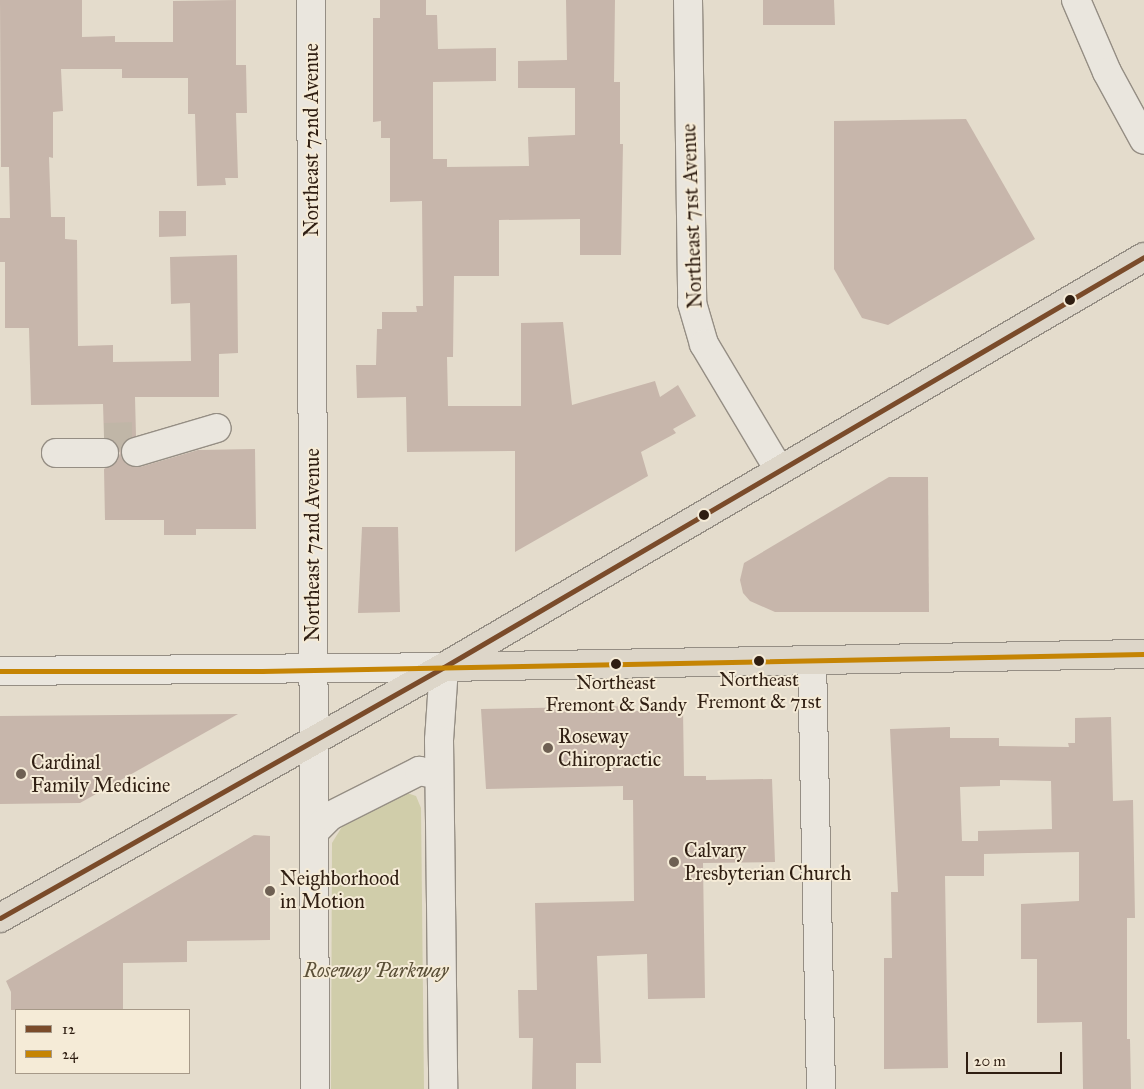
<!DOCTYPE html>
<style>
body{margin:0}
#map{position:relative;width:1144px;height:1089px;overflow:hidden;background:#e4dccc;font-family:"IM FELL Great Primer",serif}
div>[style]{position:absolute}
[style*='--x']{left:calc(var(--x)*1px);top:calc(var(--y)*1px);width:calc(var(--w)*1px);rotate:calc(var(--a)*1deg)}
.green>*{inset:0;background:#d0cdaa}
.building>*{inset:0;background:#c7b6ab}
.minor-tunnel>*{height:28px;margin-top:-14px;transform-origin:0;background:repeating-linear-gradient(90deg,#c0b6a7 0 28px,transparent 0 42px)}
.roads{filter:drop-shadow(1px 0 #958e84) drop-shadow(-1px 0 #958e84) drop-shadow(0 1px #958e84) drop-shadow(0 -1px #958e84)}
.minor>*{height:28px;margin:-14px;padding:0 14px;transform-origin:14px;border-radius:14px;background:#eae6de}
.major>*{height:28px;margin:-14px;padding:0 14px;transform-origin:14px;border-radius:14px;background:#ddd6c9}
.bus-1>*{height:5px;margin:-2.5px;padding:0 2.5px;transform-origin:2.5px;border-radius:2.5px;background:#7a4b2a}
.bus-2>*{height:5px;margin:-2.5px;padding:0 2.5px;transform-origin:2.5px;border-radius:2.5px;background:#c58404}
.dots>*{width:14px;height:14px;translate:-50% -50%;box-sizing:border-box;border:2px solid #f5ebd7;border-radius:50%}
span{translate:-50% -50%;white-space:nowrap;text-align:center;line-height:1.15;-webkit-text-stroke:4px #f5ebd7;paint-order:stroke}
.bus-label{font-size:19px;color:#2f1e12}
.street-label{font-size:20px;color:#2f1e12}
.poi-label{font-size:20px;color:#2f1e12}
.left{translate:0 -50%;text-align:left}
.park-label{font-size:20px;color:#5a4f37;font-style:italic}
.legend{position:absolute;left:15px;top:1009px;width:175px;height:65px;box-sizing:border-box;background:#f5ebd7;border:1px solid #a69988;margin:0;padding:6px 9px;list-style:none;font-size:15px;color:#2f1e12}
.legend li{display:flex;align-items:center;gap:10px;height:25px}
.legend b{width:25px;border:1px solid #a69988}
.scale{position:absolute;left:966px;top:1052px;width:96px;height:22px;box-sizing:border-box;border:2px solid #2f1e12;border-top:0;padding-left:6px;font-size:15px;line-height:18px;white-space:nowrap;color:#2f1e12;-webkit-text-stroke:4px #f5ebd7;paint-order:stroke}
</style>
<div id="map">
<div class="green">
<div style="clip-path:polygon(404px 792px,416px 796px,421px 808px,424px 1089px,331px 1089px,332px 843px,343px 825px)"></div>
</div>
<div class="building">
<div style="clip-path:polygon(0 0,82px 0,82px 37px,115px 36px,115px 42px,173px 42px,173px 1px,236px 0,236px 65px,246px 65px,247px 113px,236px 113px,238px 178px,225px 178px,226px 185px,197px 186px,195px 114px,188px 114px,188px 78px,122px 78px,122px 69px,61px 69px,63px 111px,53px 112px,53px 158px,49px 157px,51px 217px,65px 217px,65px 239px,77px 240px,78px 346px,113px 345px,113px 362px,191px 361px,190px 303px,171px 304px,170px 257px,237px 255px,238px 353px,219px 354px,219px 397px,135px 397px,136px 436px,124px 442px,121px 456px,126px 464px,140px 467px,198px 450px,255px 449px,256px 529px,196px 529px,196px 535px,164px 535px,164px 520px,105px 520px,104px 469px,117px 461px,120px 453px,112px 440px,104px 437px,103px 404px,31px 405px,29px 328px,5px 328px,5px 262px,0 262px,0 218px,10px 218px,9px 167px,1px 167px)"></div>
<div style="clip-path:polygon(380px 0,426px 0,426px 15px,437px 15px,438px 49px,496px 48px,496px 81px,433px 82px,433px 159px,447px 159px,447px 167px,529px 166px,528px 137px,575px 135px,575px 88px,518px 88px,518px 61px,567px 60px,566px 0,615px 0,614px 82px,620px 82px,620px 144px,623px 144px,621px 255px,580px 255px,580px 219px,499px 220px,499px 276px,454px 276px,453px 357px,447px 357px,448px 406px,521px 406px,521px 323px,563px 322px,572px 405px,655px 381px,660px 397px,678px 385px,696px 416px,673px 429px,676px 433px,641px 452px,648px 476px,515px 552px,515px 451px,407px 452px,406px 397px,357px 398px,356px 365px,376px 365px,377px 329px,382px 329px,382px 312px,417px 312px,416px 306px,423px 306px,422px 201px,390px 202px,390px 138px,381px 138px,381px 121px,373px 122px,373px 18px,380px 18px)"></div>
<div style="clip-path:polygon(763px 0,834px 0,835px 25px,763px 25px)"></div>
<div style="clip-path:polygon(966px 119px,1035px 239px,888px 325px,862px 318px,834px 269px,834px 121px)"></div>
<div style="clip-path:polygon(159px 211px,186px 211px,186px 236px,159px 237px)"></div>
<div style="clip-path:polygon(889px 477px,928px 477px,929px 612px,775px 612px,750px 601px,743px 593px,740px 580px,744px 563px)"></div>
<div style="clip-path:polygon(362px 527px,398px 527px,400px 612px,358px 613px)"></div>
<div style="clip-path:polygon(631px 706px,631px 711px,683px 710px,684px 776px,706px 776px,706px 780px,772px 779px,775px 862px,703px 863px,705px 998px,648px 999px,647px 954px,597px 956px,601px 1063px,576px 1063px,576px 1089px,532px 1089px,533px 1038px,519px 1038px,518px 990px,537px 990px,535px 903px,634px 901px,633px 800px,623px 800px,623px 786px,486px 789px,481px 709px)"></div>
<div style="clip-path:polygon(238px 714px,80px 803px,0 804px,0 716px)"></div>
<div style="clip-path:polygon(evenodd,1111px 717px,1113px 801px,1133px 800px,1135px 918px,1127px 918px,1127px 1039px,1130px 1039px,1131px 1089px,1083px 1089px,1082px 1022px,1037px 1023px,1037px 959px,1021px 959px,1021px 904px,1079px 901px,1079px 852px,984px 854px,984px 876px,945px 876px,948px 1068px,884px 1069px,884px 958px,892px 958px,891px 892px,898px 892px,890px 729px,950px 727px,950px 738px,999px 738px,999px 746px,1069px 747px,1068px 743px,1075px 743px,1075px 718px,1111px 717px,1000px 780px,1051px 781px,1052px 829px,978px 831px,978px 841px,962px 841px,960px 787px,1000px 786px,1000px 780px)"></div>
<div style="clip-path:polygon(254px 835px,270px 836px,270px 940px,187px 941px,187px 962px,123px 963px,123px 1010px,11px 1010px,11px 992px,6px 981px)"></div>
</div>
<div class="minor-tunnel">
<div style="--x:104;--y:437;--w:32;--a:-2"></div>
</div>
<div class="roads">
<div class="minor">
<div style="--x:311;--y:0;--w:1089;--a:89.79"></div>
<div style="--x:688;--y:0;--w:303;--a:89.2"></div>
<div style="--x:692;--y:303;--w:43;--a:73.7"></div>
<div style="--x:704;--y:344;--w:147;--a:59.2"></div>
<div style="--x:1076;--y:0;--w:78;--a:66.7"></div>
<div style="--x:1107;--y:72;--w:77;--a:61.4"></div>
<div style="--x:136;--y:452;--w:84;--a:-16.5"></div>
<div style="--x:56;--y:453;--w:48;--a:0"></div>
<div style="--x:812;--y:660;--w:429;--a:88.8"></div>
<div style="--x:0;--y:671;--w:444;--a:-0.5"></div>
<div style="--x:444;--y:667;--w:73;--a:93.9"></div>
<div style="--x:439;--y:740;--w:349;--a:89.3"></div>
<div style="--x:314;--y:832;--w:23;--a:-45"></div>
<div style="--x:330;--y:816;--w:100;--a:-26.8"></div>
<div style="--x:419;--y:771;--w:20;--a:11"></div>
</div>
<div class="major">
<div style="--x:445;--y:667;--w:699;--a:-1.07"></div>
<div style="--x:0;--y:918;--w:510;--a:-29.48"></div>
<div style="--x:444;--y:667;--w:811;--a:-30.36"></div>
</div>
</div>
<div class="bus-1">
<div style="--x:0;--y:918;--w:510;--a:-29.48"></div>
<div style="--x:444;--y:667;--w:811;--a:-30.36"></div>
</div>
<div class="bus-2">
<div style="--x:0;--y:671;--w:262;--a:0"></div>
<div style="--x:262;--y:671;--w:882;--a:-1.1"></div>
</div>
<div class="dots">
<div style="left:1070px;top:300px;background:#2f1e12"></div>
<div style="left:704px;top:515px;background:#2f1e12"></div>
<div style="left:759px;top:661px;background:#2f1e12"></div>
<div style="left:616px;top:664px;background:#2f1e12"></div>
<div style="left:548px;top:748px;background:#6e6053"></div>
<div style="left:21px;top:774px;background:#6e6053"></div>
<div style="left:674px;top:862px;background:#6e6053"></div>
<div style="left:270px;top:891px;background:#6e6053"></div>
</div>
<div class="bus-label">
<span style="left:759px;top:691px">Northeast<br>Fremont &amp; 71st</span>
<span style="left:616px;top:694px">Northeast<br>Fremont &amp; Sandy</span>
</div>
<div class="street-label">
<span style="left:311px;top:140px;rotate:-90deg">Northeast 72nd Avenue</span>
<span style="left:692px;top:216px;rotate:-92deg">Northeast 71st Avenue</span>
<span style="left:312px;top:545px;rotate:-90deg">Northeast 72nd Avenue</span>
</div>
<div class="poi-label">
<span class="left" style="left:558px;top:748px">Roseway<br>Chiropractic</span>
<span class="left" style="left:31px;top:774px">Cardinal<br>Family Medicine</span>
<span class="left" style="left:684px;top:862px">Calvary<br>Presbyterian Church</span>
<span class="left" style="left:280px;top:890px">Neighborhood<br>in Motion</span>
</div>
<div class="park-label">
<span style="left:376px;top:970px">Roseway Parkway</span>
</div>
<ul class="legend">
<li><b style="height:6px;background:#7a4b2a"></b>12</li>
<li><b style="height:6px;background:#c58404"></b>24</li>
</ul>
<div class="scale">20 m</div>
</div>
